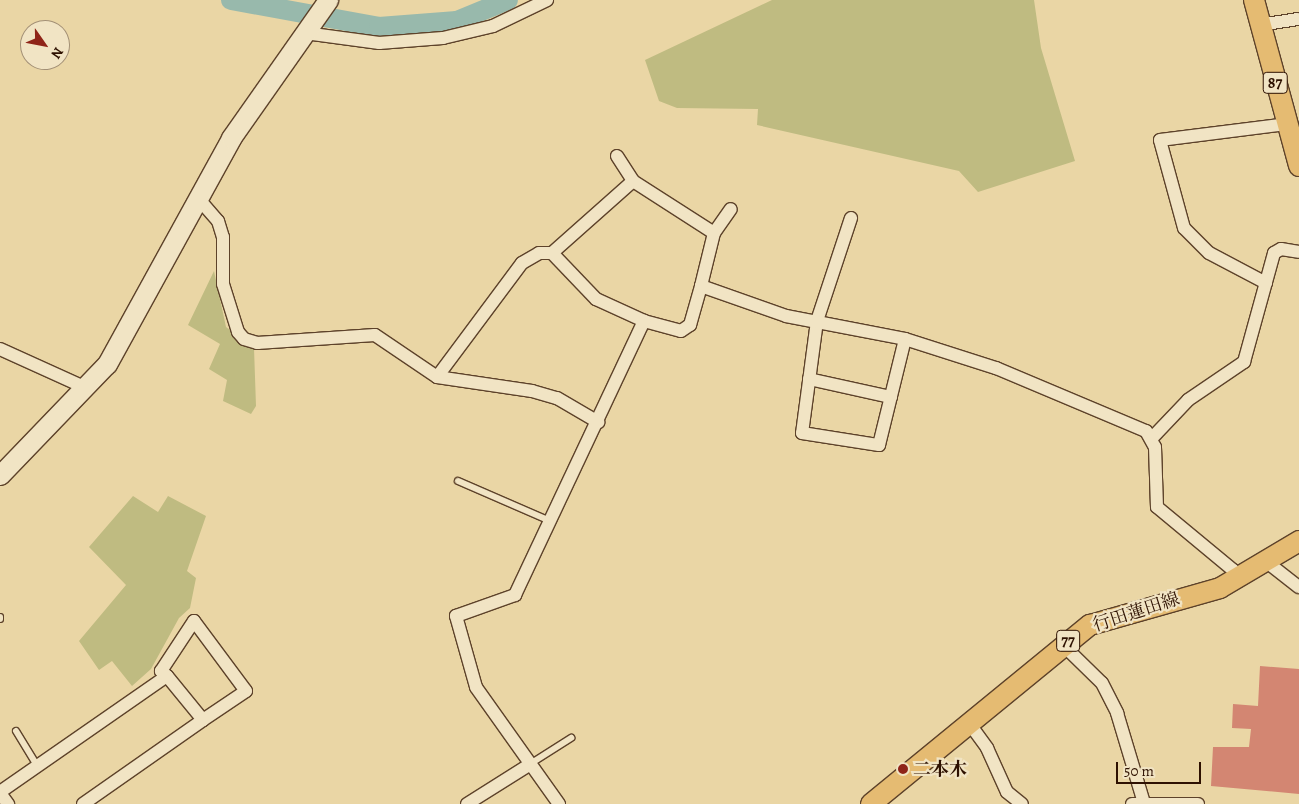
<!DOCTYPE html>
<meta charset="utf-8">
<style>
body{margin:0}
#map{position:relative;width:1299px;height:804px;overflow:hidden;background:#ead6a5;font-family:Alegreya,"Noto Serif JP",serif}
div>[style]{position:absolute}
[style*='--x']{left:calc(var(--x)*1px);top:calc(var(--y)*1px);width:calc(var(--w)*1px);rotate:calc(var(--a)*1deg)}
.green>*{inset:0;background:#bfbb81}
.river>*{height:20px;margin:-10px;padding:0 10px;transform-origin:10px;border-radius:10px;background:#98b9ac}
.building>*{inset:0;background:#d38672}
.roads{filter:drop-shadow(1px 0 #5d422a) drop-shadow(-1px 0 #5d422a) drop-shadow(0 1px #5d422a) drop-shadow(0 -1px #5d422a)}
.lane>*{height:6px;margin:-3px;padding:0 3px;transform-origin:3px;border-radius:3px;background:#f1e4c4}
.street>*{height:12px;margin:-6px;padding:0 6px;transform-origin:6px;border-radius:6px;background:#f1e4c4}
.secondary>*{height:19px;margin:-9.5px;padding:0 9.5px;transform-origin:9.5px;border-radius:9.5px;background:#f1e4c4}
.primary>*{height:20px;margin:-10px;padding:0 10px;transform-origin:10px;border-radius:10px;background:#e5bb72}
.dots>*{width:14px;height:14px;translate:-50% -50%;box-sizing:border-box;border:2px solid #f1e4c4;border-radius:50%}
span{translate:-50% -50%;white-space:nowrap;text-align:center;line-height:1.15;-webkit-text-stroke:4.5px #f1e4c4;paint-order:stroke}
.shield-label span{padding:1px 4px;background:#f1e4c4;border:1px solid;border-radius:4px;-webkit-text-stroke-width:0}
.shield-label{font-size:16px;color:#2e1101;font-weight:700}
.street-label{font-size:18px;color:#2e1101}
.poi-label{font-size:18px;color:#2e1101;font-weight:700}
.left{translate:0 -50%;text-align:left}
.north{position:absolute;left:20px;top:20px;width:50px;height:50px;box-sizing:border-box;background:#f1e4c4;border:1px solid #a39076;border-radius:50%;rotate:123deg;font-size:14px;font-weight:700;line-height:20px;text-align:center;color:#2e1101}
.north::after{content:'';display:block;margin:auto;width:18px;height:22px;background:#8f2418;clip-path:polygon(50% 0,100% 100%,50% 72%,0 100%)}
.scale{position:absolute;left:1116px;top:762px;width:85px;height:22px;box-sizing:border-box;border:2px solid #2e1101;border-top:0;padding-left:6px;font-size:15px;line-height:18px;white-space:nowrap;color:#2e1101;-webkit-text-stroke:4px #f1e4c4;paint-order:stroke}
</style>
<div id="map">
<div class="green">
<div style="clip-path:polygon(772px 0,1034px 0,1041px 48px,1075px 161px,978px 192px,959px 171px,757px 125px,758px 109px,677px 108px,659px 101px,645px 60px)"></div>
<div style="clip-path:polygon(214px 271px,226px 327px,254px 348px,256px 406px,251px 414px,223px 401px,227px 380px,209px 369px,220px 344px,188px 325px)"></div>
<div style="clip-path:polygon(133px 496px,158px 512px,168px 496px,206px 516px,187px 571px,196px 578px,190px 608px,179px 618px,151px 669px,132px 686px,112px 661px,99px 670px,79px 641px,126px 585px,89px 547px)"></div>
</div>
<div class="river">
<div style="--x:231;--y:0;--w:150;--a:10.3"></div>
<div style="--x:379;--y:27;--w:78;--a:-4.4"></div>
<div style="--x:457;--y:21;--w:55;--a:-22.4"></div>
</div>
<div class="building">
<div style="clip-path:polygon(1260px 666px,1299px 669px,1299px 794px,1211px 786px,1213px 747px,1249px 747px,1251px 729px,1232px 728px,1233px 704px,1258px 706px)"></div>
</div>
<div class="roads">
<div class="lane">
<div style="--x:458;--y:481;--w:100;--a:23.5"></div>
<div style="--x:0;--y:617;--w:2;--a:90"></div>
<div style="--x:16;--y:731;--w:42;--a:58.6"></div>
<div style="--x:530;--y:764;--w:49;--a:-32.4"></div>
</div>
<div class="street">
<div style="--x:1260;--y:25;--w:39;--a:-9"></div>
<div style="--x:305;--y:33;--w:75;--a:7.7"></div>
<div style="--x:379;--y:43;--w:64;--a:-4.5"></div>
<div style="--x:443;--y:38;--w:51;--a:-13.5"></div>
<div style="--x:493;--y:26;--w:60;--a:-25.7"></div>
<div style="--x:617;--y:156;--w:30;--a:57"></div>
<div style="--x:197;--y:197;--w:32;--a:49"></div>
<div style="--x:218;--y:221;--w:17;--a:73"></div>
<div style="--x:223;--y:237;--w:47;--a:90"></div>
<div style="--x:223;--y:284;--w:50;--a:72.6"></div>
<div style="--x:238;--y:332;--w:9;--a:49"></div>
<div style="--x:244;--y:339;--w:14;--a:17"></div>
<div style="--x:257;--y:343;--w:118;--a:-3.9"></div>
<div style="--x:375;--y:335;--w:75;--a:34.1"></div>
<div style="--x:437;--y:377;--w:96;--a:8.4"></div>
<div style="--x:532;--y:391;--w:26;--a:16"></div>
<div style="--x:557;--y:398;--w:48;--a:30.3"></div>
<div style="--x:851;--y:218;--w:108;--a:108.3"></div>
<div style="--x:817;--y:321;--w:113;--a:97.6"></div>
<div style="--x:802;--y:433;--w:78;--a:8.9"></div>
<div style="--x:879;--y:445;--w:109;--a:-76.2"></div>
<div style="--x:714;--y:233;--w:29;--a:-55"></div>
<div style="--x:552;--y:253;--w:64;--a:46.3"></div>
<div style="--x:596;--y:299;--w:53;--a:24.6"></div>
<div style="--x:644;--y:321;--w:38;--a:15"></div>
<div style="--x:681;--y:331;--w:11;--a:-34"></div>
<div style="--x:690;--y:325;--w:41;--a:-74.2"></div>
<div style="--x:701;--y:286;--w:90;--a:19.4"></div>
<div style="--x:786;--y:316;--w:121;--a:10.9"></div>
<div style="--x:905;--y:339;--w:96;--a:17.7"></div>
<div style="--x:996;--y:368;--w:163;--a:22.8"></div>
<div style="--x:1146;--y:431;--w:18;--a:61"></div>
<div style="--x:1155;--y:447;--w:60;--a:88.1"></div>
<div style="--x:1157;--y:507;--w:99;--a:39.7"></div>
<div style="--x:1233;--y:570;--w:11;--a:63"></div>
<div style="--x:1266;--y:283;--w:64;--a:-152.2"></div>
<div style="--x:1209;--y:253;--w:35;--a:-135"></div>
<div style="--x:1184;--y:228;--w:91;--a:-105.3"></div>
<div style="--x:1160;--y:140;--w:127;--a:-7.2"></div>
<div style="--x:0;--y:349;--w:94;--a:24.4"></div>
<div style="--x:437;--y:377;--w:142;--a:-53.3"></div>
<div style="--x:522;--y:263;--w:20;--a:-30"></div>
<div style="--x:539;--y:253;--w:13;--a:0"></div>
<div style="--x:552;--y:253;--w:108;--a:-41.6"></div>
<div style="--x:633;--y:181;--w:96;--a:32.7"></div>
<div style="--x:714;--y:233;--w:55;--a:103.8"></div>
<div style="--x:809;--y:379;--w:84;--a:12.4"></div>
<div style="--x:1152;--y:438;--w:52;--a:-46.5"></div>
<div style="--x:1188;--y:400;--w:68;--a:-34.2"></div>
<div style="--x:1244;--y:362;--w:113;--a:-74.6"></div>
<div style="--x:1274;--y:253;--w:8;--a:-30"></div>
<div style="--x:1281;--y:249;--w:18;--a:9"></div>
<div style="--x:1268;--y:563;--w:39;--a:38"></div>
<div style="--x:1063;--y:645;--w:54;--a:44.3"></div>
<div style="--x:1102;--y:683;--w:34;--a:63"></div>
<div style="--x:1117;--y:713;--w:94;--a:73.3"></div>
<div style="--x:969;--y:723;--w:31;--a:54"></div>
<div style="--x:987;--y:748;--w:48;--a:65.6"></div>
<div style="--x:1007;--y:792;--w:19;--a:39"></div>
<div style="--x:0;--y:792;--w:203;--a:-34.8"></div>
<div style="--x:167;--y:676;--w:8;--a:-140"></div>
<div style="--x:161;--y:671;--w:60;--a:-56.6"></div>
<div style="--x:194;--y:621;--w:87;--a:53.4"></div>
<div style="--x:246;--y:691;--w:52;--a:146"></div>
<div style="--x:0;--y:793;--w:14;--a:54"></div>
<div style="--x:83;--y:804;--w:146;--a:-35"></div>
<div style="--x:203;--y:720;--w:57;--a:-129.3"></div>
<div style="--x:467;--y:804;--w:73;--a:-32.2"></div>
<div style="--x:559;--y:804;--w:143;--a:-125.4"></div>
<div style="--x:476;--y:687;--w:74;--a:-105.7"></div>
<div style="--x:456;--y:616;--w:63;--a:-19.6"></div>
<div style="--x:515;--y:595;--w:303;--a:-64.8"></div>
<div style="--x:1132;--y:804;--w:66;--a:0"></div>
</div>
<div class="secondary">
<div style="--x:0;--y:475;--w:154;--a:-46.1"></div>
<div style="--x:107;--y:364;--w:258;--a:-61.2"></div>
<div style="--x:231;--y:138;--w:169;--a:-54.9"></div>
</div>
<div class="primary">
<div style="--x:1254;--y:0;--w:172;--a:74.8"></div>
<div style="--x:871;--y:804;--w:283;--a:-39.3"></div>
<div style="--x:1090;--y:625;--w:135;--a:-15.9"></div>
<div style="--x:1220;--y:588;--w:92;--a:-30.7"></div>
</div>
</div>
<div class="dots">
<div style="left:903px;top:769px;background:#8f2418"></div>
</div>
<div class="shield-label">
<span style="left:1275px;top:83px">87</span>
<span style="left:1068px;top:641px">77</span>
</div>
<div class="street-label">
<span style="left:1136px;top:612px;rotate:-18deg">行田蓮田線</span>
</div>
<div class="poi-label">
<span class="left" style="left:913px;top:769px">二本木</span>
</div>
<div class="north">N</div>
<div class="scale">50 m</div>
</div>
